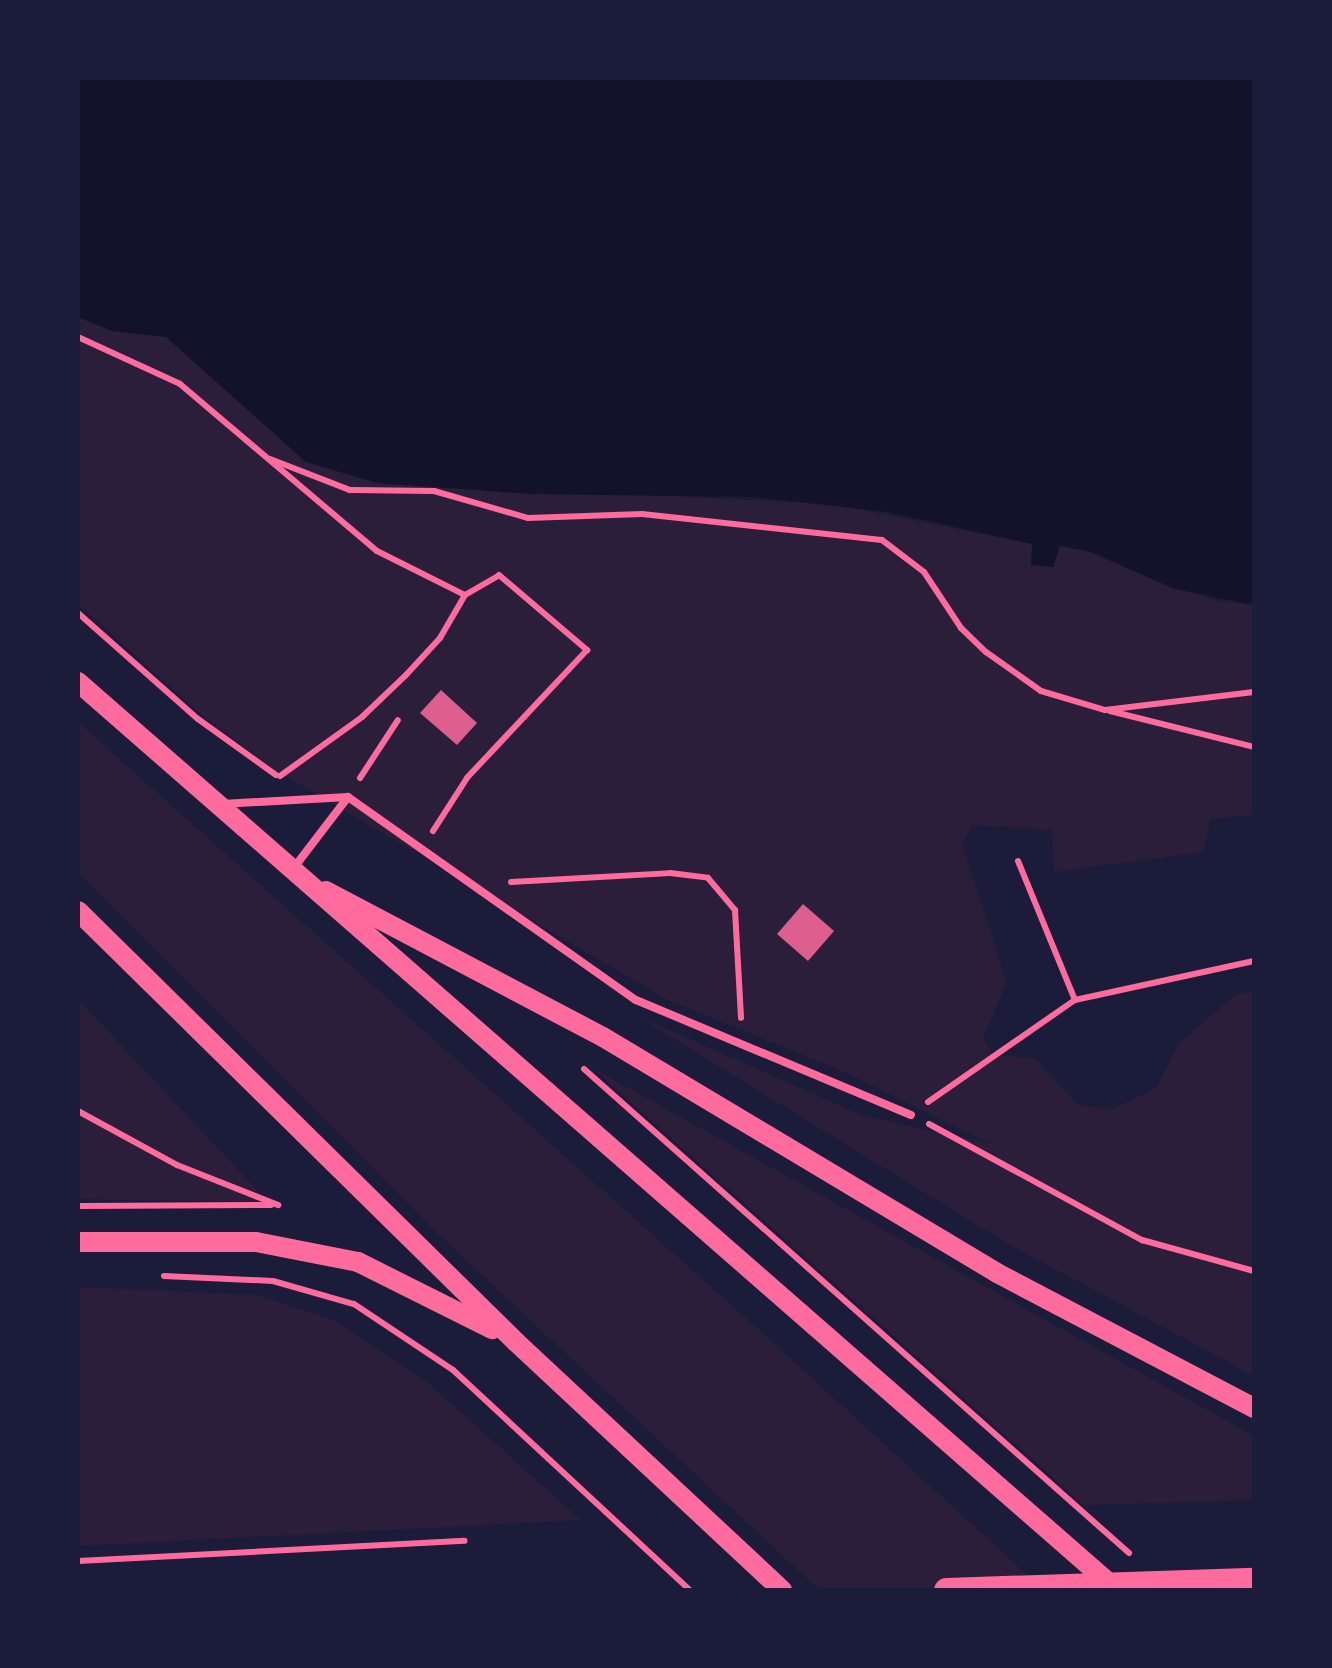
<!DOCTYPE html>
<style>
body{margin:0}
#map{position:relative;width:1332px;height:1668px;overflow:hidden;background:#1b1b3a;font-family:"Times New Roman",serif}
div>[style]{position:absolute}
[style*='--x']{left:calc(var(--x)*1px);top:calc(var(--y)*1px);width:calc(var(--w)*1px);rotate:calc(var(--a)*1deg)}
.green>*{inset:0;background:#2a1e3b}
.water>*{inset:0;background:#12122b}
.building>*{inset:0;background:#dd5f8e}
.path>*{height:6px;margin:-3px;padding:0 3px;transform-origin:3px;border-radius:3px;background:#ff6b9d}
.service>*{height:8px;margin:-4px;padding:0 4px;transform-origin:4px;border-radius:4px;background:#ff6b9d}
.secondary>*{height:20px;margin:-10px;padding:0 10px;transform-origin:10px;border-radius:10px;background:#ff6b9d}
.primary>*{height:25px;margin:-12.5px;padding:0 12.5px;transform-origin:12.5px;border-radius:12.5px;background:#ff6b9d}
span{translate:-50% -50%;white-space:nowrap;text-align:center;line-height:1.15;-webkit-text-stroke:8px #1b1b3a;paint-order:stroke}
.frame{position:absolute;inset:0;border:80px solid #1b1b3a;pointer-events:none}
</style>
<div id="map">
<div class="green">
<div style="clip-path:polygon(78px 317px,112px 331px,166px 337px,306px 462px,377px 482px,832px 504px,1033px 544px,1032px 565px,1053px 567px,1060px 546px,1088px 551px,1213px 600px,1254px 605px,1254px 815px,1211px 819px,1203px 852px,1054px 872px,1052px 830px,972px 825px,962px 844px,1007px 983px,983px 1038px,993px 1055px,1034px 1058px,1080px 1106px,1112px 1109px,1156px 1088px,1179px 1043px,1236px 994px,1254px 992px,1254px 1376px,1008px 1244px,635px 1015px,864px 1116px,990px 1144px,847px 1073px,668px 1000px,277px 771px,203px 716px,78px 604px)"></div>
<div style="clip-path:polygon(78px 722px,754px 1325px,1044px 1590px,819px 1590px,439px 1235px,78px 872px)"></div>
<div style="clip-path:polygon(78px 999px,259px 1192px,255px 1202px,78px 1199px)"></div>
<div style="clip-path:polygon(591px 1067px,1254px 1436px,1254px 1500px,1084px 1505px)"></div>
<div style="clip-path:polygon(78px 1287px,256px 1295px,336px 1321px,425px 1380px,581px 1520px,78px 1546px)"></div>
</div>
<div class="water">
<div style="clip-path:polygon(78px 78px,1254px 78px,1254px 605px,1175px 589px,1088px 551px,1060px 546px,1053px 567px,1031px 565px,1032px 544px,888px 512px,752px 497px,532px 494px,377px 483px,306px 462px,166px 337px,112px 331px,78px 317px)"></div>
</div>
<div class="building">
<div style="clip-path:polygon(441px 690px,477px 723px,457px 745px,420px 713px)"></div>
<div style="clip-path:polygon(803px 904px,834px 931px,808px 961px,777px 934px)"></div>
</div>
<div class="path">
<div style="--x:78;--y:337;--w:112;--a:24.7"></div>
<div style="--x:180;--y:384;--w:258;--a:40.3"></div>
<div style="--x:377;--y:551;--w:98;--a:26.6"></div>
<div style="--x:465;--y:595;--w:39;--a:-30"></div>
<div style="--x:499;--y:575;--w:116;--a:40.4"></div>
<div style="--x:587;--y:650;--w:175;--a:133.2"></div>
<div style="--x:467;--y:778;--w:63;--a:122.7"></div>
<div style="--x:270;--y:459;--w:86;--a:21.2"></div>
<div style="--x:350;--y:490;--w:84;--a:0.7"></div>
<div style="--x:434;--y:491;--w:98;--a:16"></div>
<div style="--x:528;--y:518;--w:114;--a:-2"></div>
<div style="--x:642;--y:514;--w:241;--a:6.2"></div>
<div style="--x:882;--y:540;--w:53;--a:37.3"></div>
<div style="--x:924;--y:572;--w:67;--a:56.5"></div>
<div style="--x:961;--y:628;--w:35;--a:44"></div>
<div style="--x:986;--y:652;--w:67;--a:35.3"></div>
<div style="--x:1041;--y:691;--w:67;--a:16.5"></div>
<div style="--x:1105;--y:710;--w:150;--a:-6.9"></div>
<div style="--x:78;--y:613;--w:160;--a:41.5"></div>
<div style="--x:198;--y:719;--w:96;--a:35.7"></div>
<div style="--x:1110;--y:711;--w:148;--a:14"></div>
<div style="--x:280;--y:776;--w:101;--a:-35.7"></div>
<div style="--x:362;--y:717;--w:61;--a:-43.7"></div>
<div style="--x:406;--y:675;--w:50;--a:-47.4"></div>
<div style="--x:440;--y:638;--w:50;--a:-59.8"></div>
<div style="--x:360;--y:778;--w:69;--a:-56.8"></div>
<div style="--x:1018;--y:861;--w:150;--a:67.7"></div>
<div style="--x:511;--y:882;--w:159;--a:-3.2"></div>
<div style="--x:670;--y:873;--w:38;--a:7"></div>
<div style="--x:708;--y:878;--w:42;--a:49.8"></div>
<div style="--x:735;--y:910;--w:108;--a:86.8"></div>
<div style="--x:584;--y:1069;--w:729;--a:41.61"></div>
<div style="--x:928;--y:1102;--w:179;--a:-34.8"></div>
<div style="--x:1075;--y:1000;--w:183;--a:-12.3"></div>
<div style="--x:78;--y:1111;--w:113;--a:28.6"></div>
<div style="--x:177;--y:1165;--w:109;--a:21.6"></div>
<div style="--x:929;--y:1124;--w:243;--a:28.6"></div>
<div style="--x:1142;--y:1240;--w:116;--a:15.5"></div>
<div style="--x:78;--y:1206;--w:193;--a:-0.3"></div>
<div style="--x:164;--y:1276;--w:109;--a:2.6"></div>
<div style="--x:273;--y:1281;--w:84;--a:15.9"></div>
<div style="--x:354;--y:1304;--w:119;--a:33.7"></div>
<div style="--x:453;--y:1370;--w:323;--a:42.9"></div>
<div style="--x:78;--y:1561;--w:387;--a:-3"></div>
</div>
<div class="service">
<div style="--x:348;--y:797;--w:352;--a:35.2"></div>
<div style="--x:636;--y:1000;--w:298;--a:22.7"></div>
<div style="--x:222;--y:804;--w:126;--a:-3.2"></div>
<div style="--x:348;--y:797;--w:91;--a:127.4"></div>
</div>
<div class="secondary">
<div style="--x:78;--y:682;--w:1378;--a:41.15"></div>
<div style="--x:326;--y:891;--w:313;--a:27.8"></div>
<div style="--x:603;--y:1037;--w:459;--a:30.9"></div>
<div style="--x:997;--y:1273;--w:290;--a:27.7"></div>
<div style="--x:78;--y:911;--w:614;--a:44.54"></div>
<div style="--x:516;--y:1342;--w:364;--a:43"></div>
<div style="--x:78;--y:1242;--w:178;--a:0"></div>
<div style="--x:256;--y:1242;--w:104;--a:11.1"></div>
<div style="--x:358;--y:1262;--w:150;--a:26.6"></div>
</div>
<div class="primary">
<div style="--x:946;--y:1590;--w:308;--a:-1.9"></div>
</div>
<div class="frame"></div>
</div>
